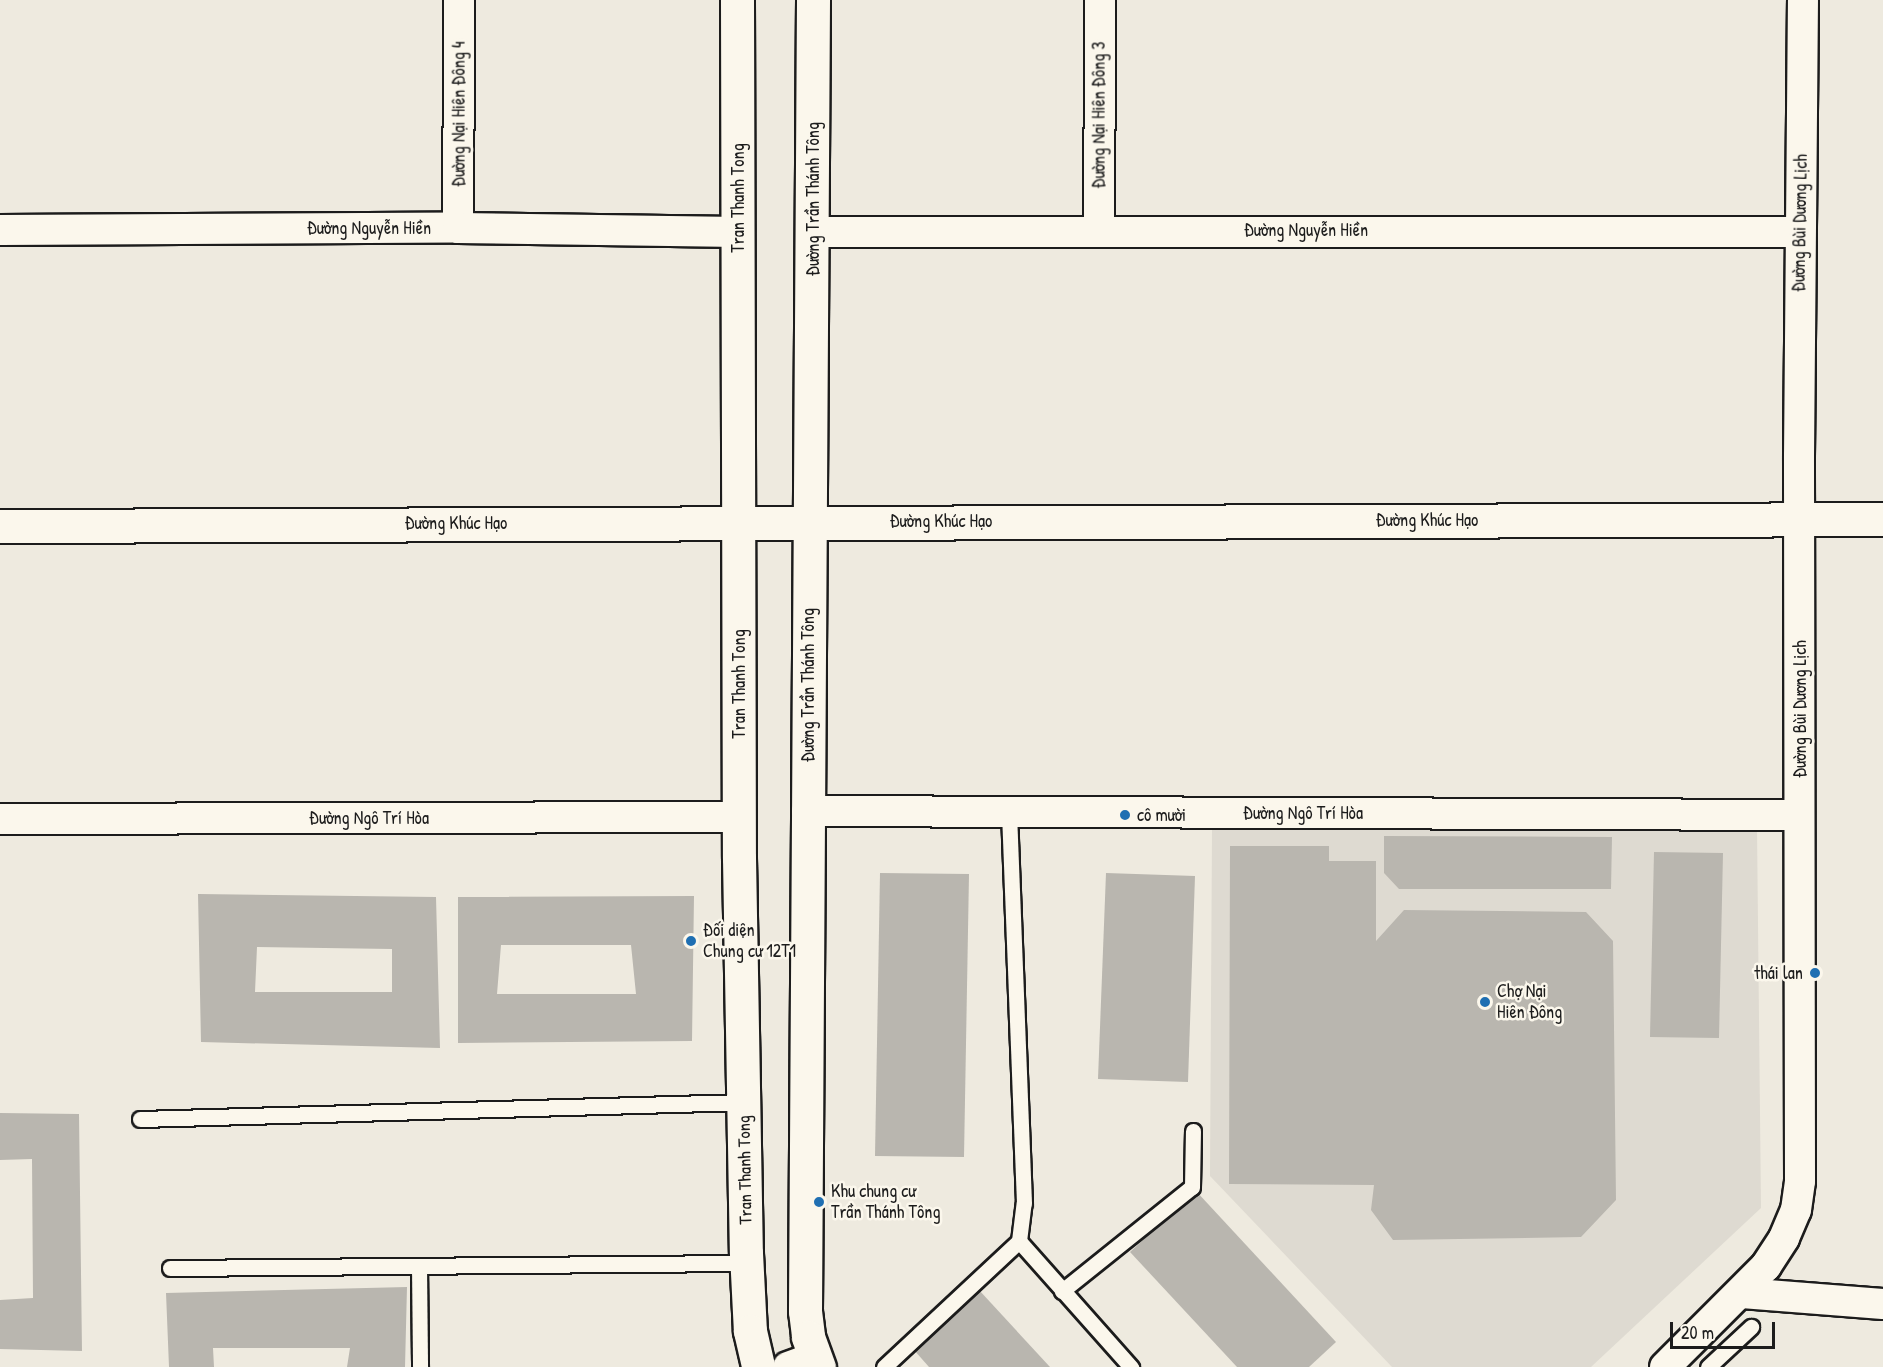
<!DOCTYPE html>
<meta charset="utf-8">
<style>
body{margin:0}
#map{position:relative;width:1883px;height:1367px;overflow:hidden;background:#eeeadf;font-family:"Patrick Hand",sans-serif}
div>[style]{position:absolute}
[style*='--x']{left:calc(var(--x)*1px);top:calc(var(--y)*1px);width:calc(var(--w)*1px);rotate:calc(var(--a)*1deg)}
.built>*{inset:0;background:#dedad1}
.building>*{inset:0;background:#b9b6af}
.roads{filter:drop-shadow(2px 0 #1c1c1c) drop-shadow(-2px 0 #1c1c1c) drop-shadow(0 2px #1c1c1c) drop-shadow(0 -2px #1c1c1c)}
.lane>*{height:15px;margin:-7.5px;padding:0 7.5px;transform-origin:7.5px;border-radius:7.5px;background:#fbf7ec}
.street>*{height:30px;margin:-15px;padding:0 15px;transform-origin:15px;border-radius:15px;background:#fbf7ec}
.secondary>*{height:33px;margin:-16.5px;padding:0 16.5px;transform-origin:16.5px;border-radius:16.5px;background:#fbf7ec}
.dots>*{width:16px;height:16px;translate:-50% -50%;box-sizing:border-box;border:3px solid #fbf7ec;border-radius:50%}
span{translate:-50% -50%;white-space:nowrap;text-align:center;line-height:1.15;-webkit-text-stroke:5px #fbf7ec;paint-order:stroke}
.street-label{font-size:18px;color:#1c1c1c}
.poi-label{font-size:18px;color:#1c1c1c}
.left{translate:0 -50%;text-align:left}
.right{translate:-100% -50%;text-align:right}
.scale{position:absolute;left:1670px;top:1322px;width:105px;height:27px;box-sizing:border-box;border:3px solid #1c1c1c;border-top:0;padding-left:8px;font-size:18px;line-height:21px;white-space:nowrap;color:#1c1c1c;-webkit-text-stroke:4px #fbf7ec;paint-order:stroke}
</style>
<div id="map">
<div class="built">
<div style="clip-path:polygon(1212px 829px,1757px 829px,1761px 1208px,1591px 1367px,1392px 1367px,1210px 1176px)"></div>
</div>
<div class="building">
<div style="clip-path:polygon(1384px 836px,1612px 837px,1611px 889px,1399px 889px,1384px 873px)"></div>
<div style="clip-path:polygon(1230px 846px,1329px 846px,1329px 861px,1376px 861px,1376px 941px,1404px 910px,1586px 912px,1613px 941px,1616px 1200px,1581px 1237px,1393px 1240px,1371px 1210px,1374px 1185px,1229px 1184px)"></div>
<div style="clip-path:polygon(1654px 852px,1723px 853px,1719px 1038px,1650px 1037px)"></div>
<div style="clip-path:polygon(880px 873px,969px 874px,964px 1157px,875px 1156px)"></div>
<div style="clip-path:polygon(1106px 873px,1195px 876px,1188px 1082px,1098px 1079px)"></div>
<div style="clip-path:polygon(evenodd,198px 894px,436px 897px,440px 1048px,201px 1042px,198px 894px,257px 947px,392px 949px,392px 992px,255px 992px,257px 947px)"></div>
<div style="clip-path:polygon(evenodd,694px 896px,692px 1041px,458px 1043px,458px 897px,694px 896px,501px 945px,631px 945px,636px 994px,497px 994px,501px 945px)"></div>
<div style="clip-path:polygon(0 1113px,79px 1114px,82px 1351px,0 1349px,0 1300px,33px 1298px,32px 1159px,0 1160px)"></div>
<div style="clip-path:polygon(1196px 1191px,1336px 1342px,1309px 1367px,1237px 1367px,1130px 1252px)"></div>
<div style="clip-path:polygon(407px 1287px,405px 1367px,347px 1367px,350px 1348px,213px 1348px,214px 1367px,169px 1367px,166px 1293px)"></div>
<div style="clip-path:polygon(979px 1290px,1050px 1367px,929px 1367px,914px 1350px)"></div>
</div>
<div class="roads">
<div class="lane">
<div style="--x:140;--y:1119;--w:603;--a:-1.61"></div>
<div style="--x:1019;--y:1241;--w:169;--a:48.4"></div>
<div style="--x:419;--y:1266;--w:101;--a:89.4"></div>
<div style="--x:170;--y:1268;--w:577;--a:-0.5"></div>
<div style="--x:1062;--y:1291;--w:166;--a:-38.7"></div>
<div style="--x:1192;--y:1187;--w:56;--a:-89"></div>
<div style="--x:884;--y:1367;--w:185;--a:-43"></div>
<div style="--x:1019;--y:1241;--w:38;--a:-83"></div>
<div style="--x:1024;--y:1203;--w:391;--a:-92.2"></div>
<div style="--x:1708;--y:1367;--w:59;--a:-42.9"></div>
</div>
<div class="street">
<div style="--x:458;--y:228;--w:228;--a:-89.7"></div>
<div style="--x:1099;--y:229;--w:229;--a:-89.7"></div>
<div style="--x:0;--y:230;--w:458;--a:-0.3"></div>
<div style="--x:458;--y:228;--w:281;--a:0.8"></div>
<div style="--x:813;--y:232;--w:986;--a:0"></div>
<div style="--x:807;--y:811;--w:992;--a:0.23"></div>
<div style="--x:0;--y:819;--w:738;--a:-0.16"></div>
<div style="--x:1742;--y:1293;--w:141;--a:4.5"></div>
<div style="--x:788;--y:1367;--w:29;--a:-20"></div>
<div style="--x:1665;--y:1367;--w:143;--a:-45"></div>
<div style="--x:1766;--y:1266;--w:33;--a:-57"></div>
<div style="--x:1784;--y:1238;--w:30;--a:-67"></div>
<div style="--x:1796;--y:1210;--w:29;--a:-82"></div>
<div style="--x:1800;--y:1181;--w:725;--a:-90.08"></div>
<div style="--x:1799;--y:456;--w:456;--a:-89.5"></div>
</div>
<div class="secondary">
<div style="--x:737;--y:0;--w:858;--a:89.87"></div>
<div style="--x:739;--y:858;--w:395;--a:89"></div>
<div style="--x:746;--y:1253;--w:78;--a:87.1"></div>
<div style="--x:750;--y:1331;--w:37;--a:77"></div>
<div style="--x:813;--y:0;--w:1311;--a:90.35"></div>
<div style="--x:805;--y:1311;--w:26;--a:83"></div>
<div style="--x:808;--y:1337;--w:32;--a:70"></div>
<div style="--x:0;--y:526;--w:1883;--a:-0.21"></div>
</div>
</div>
<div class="dots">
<div style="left:1125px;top:815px;background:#1f6fb2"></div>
<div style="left:691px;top:941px;background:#1f6fb2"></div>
<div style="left:1815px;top:973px;background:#1f6fb2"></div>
<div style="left:1485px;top:1002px;background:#1f6fb2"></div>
<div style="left:819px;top:1202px;background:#1f6fb2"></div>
</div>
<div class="street-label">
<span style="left:459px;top:114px;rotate:-90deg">Đường Nại Hiên Đông 4</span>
<span style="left:1099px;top:115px;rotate:-90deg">Đường Nại Hiên Đông 3</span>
<span style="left:738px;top:198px;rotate:-90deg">Tran Thanh Tong</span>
<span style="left:813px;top:199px;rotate:-90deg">Đường Trần Thánh Tông</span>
<span style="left:1800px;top:223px;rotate:-89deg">Đường Bùi Dương Lịch</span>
<span style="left:369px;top:228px">Đường Nguyễn Hiền</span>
<span style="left:1306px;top:230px">Đường Nguyễn Hiền</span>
<span style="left:1427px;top:520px">Đường Khúc Hạo</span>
<span style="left:941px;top:521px">Đường Khúc Hạo</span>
<span style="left:456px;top:523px">Đường Khúc Hạo</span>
<span style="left:739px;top:684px;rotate:-90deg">Tran Thanh Tong</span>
<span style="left:808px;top:685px;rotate:-90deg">Đường Trần Thánh Tông</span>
<span style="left:1800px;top:709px;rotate:-90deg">Đường Bùi Dương Lịch</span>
<span style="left:1303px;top:813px">Đường Ngô Trí Hòa</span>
<span style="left:369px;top:818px">Đường Ngô Trí Hòa</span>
<span style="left:745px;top:1170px;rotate:-91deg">Tran Thanh Tong</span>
</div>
<div class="poi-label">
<span class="left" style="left:1137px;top:815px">cô mười</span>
<span class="left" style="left:703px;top:941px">Đối diện<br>Chung cư 12T1</span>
<span class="right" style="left:1803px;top:973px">thái lan</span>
<span class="left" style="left:1497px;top:1002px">Chợ Nại<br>Hiên Đông</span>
<span class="left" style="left:831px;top:1202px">Khu chung cư<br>Trần Thánh Tông</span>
</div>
<div class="scale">20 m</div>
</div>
